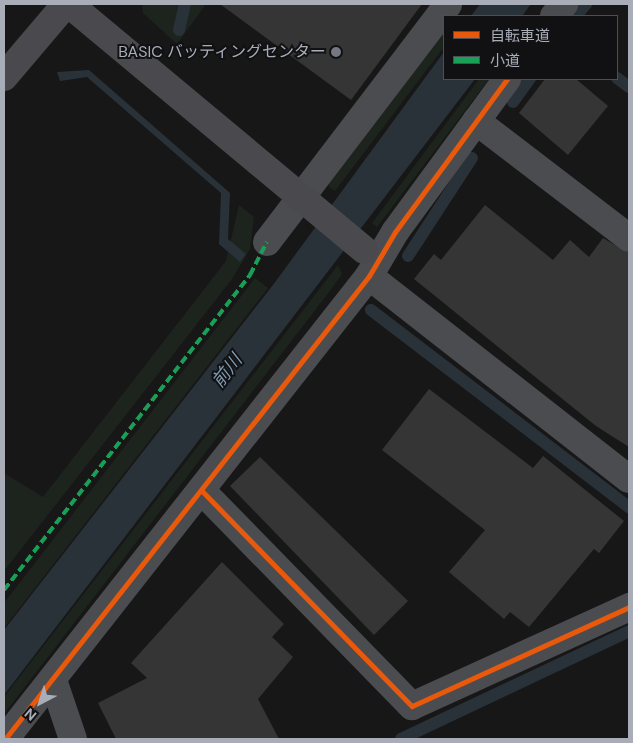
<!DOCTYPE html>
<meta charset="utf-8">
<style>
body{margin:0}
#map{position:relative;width:633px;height:743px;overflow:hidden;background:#171717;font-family:"DM Sans","Noto Sans JP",sans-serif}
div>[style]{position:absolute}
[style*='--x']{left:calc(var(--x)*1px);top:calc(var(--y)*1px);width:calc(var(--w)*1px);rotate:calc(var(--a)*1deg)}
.green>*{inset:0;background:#1d241e}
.water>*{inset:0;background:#2a3239}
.stream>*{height:12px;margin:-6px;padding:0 6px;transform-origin:6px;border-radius:6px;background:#2a3239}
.building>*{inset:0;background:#353536}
.street>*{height:28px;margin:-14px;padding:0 14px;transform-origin:14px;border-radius:14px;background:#4b4c50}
.secondary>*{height:28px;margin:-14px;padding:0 14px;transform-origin:14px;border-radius:14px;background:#4a4a4e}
.quiet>*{height:4px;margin-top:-2px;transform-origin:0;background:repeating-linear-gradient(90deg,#1a9f57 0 8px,transparent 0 12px)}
.cycleway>*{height:5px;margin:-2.5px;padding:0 2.5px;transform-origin:2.5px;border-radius:2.5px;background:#e8590c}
.dots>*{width:14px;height:14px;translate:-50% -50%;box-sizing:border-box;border:2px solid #111113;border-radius:50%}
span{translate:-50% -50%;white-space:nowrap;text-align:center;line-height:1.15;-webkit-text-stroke:4px #111113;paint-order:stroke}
.poi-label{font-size:16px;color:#a8adb8}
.right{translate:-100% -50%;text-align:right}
.water-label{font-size:18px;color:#7f9bb3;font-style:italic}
.frame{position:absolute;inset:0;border:5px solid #a8adb8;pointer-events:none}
.legend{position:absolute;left:443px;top:15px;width:175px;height:65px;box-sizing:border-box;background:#111113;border:1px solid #4d4f55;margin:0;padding:6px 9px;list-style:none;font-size:15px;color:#a8adb8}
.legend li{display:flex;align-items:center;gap:10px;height:25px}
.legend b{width:25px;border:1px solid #4d4f55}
.north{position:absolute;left:15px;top:678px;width:50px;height:50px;-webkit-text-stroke:4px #111113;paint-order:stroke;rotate:220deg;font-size:14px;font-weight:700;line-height:20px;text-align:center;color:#a8adb8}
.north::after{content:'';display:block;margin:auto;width:18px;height:22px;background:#a8adb8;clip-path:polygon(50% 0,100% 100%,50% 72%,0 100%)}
</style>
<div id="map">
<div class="green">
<div style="clip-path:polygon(142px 4px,206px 4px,177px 44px,143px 13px)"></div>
<div style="clip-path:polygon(444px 30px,444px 47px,335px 191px,329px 187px,329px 181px)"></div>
<div style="clip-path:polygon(479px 79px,489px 79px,377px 227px,372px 223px)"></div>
<div style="clip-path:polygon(239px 205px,254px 217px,250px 249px,232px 279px,4px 571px,4px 473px,43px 497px,226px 261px)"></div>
<div style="clip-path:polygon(338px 265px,342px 274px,333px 287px,4px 714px,4px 697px)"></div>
<div style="clip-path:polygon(255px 278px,268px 288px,4px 628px,4px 603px)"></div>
</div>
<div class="water">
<div style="clip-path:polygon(480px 4px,531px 4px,522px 16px,471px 16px)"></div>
<div style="clip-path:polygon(444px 52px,444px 79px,475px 79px,4px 695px,4px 630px,273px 285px)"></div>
<div style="clip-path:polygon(89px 70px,230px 193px,228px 239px,246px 254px,240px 262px,219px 244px,221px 193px,87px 77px,60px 81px,57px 72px)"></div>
</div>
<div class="stream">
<div style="--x:576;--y:16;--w:16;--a:-50"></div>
<div style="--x:179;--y:30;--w:27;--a:-77"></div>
<div style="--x:617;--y:78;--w:15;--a:37"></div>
<div style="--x:513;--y:102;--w:29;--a:-54"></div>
<div style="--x:408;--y:256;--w:117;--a:-56.9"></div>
<div style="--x:371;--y:310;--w:325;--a:37.4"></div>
<div style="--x:401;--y:739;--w:252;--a:-25.3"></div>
</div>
<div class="building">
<div style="clip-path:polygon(220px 4px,422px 4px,351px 100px)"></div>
<div style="clip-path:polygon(545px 79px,576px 79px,608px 106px,568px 155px,519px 113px)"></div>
<div style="clip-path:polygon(485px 205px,553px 260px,570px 240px,589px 257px,603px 238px,629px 253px,629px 447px,596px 426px,414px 279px,434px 254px,441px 260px)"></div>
<div style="clip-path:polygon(429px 389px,533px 468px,543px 456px,624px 521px,599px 553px,594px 549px,529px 627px,510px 612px,504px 619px,449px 572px,485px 530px,382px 450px)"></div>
<div style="clip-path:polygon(260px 457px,408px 601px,374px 635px,230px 486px)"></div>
<div style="clip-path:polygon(222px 562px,284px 624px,272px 637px,293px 657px,258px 699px,279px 739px,116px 739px,98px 703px,147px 678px,131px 663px)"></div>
</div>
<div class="street">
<div style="--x:554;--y:16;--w:16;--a:-50"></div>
<div style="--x:476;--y:121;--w:193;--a:37.4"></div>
<div style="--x:267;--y:242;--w:299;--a:-52.7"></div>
<div style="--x:369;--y:276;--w:330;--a:38"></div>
<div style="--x:201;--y:490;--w:302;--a:45.7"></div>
<div style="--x:412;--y:706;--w:239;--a:-24.5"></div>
<div style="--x:53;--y:680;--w:62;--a:71.3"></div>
<div style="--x:5;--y:739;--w:589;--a:-51.83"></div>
<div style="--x:369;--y:276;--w:51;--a:-59.4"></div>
<div style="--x:395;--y:232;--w:190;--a:-53.8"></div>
</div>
<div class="secondary">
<div style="--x:69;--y:4;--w:384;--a:39.8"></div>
<div style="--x:4;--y:77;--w:96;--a:-49.7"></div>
</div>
<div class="quiet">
<div style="--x:4;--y:590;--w:400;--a:-52"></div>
<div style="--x:250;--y:275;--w:37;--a:-63"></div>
</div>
<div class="cycleway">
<div style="--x:201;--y:490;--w:302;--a:45.7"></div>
<div style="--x:412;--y:706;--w:239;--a:-24.5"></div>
<div style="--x:5;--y:739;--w:589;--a:-51.83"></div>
<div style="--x:369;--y:276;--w:51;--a:-59.4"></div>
<div style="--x:395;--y:232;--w:190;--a:-53.8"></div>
</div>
<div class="dots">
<div style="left:336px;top:52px;background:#757880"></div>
</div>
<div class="poi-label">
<span class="right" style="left:326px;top:52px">BASIC バッティングセンター</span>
</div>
<div class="water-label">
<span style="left:227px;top:371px;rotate:-52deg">前川</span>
</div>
<div class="frame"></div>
<ul class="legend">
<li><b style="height:6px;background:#e8590c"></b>自転車道</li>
<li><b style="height:6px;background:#1a9f57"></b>小道</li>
</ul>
<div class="north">N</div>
</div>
